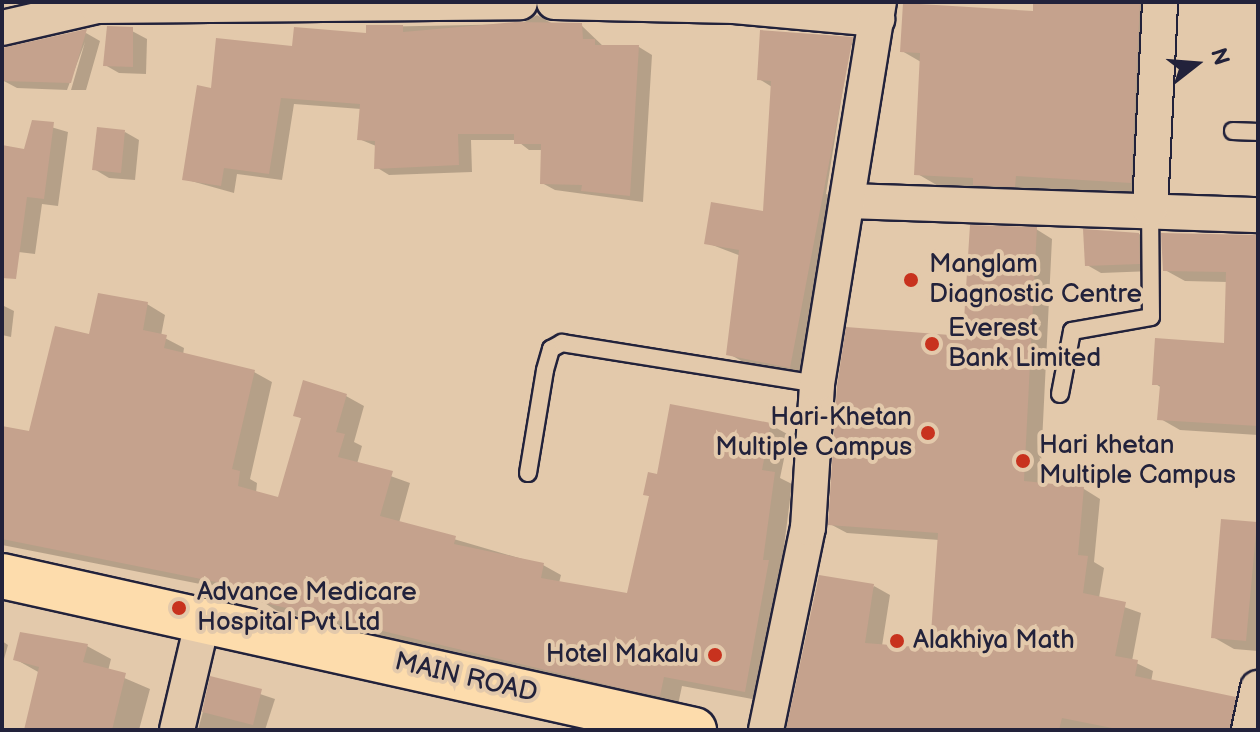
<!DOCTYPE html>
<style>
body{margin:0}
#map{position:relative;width:1260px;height:732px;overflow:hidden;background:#e3c9ab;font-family:"Balsamiq Sans",sans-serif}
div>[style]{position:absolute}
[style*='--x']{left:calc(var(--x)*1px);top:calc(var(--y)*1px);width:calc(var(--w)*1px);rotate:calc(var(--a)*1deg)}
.shadow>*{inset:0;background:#0003}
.building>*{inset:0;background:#c5a28d}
.roads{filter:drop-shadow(2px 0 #22223b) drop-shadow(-2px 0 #22223b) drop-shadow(0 2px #22223b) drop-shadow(0 -2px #22223b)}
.lane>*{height:16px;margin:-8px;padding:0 8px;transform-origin:8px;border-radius:8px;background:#e3c9ab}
.street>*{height:34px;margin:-17px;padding:0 17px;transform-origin:17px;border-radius:17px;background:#e3c9ab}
.primary>*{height:44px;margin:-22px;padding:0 22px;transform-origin:22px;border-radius:22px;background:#fddcac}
.dots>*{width:22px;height:22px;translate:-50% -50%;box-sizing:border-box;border:4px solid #e3c9ab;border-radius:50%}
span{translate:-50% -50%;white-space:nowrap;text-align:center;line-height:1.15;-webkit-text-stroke:8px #e3c9ab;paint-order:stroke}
.poi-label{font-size:26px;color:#22223b}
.left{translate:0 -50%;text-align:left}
.right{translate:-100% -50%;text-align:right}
.street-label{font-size:26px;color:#22223b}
.frame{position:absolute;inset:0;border:4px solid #22223b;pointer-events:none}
.north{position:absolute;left:1156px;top:24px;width:80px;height:80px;-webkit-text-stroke:6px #e3c9ab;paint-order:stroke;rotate:73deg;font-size:22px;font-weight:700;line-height:32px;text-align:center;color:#22223b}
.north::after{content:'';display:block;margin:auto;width:28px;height:36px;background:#22223b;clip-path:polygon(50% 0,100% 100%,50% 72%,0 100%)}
</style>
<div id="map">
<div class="shadow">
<div style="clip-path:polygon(1035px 2px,1171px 2px,1154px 196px,1039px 188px,1038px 199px,940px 187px,916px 173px,921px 62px,902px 51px,1034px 13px)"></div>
<div style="clip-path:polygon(537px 15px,553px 24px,581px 25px,604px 47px,639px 47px,652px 55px,643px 202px,555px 190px,542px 183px,543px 150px,529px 150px,516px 140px,471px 140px,472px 172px,389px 175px,376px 167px,376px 146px,359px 139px,361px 109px,294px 104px,282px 180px,237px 174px,234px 193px,184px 179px,213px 90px,294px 48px,368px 35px,368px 27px,521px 24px)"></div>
<div style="clip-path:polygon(132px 31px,147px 39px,146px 74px,119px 73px,105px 65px)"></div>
<div style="clip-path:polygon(86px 33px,100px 41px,86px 90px,71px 90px,85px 42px,67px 90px,17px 88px,2px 80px,2px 51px)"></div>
<div style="clip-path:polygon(evenodd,852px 39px,870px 49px,808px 377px,747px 364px,729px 354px,741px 256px,707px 243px,764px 213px,772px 87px,759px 79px,852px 39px,850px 45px,854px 45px,830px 195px,826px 194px,850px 45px)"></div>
<div style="clip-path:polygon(34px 122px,68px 132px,58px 206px,42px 204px,35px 254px,2px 250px,2px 147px,26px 151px)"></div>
<div style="clip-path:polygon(125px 132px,139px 140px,135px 180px,109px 178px,94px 169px)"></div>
<div style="clip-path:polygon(1036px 229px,1052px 239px,1040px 484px,1084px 489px,1100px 499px,1094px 562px,1104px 568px,1099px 598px,1141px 613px,1132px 661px,1153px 671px,1151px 682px,1235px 699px,1251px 709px,1247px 730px,789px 730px,874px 586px,890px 595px,882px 646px,932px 650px,939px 540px,847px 533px,830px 524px,965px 338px)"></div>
<div style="clip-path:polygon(1139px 234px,1153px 243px,1153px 271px,1101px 273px,1087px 265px)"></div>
<div style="clip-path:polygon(1258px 236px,1258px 435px,1180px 430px,1159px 418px,1162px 388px,1154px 383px,1226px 345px,1227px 282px,1185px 281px,1165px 270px)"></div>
<div style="clip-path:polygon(147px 304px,165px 315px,161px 336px,184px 348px,183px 355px,254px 372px,272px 382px,250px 479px,257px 483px,256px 493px,279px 499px,303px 419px,295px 415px,346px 396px,364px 406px,354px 442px,362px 446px,357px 464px,410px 483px,399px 523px,543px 565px,561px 575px,559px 583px,629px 595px,651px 497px,645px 494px,659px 476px,671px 406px,771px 425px,789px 435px,780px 478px,792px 484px,781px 570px,786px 573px,763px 701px,682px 686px,678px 705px,657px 701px,277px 611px,251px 594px,2px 545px,2px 428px,31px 433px,91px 337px)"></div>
<div style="clip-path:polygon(2px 305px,14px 311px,11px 337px,2px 335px)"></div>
<div style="clip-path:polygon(1256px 524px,1258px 525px,1258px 651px,1234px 649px,1213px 637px)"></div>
<div style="clip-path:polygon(2px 641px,8px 645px,2px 666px)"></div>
<div style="clip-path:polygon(87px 646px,111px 659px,108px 671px,150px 689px,139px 730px,26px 730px,40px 673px,15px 659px)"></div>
<div style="clip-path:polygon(212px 678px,275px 699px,265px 730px,198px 730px)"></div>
</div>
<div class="building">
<div style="clip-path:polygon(1033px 2px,1140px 2px,1131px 183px,1016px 176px,1015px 187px,973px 185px,973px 178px,914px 175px,920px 53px,900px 52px,903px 3px,1033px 11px)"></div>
<div style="clip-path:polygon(515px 22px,582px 23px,583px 39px,595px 39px,595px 45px,639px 45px,630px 196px,581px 191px,582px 185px,540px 184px,541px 144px,514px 144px,514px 134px,458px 134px,459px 165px,374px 169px,375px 141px,357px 140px,360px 104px,281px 98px,269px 174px,224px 168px,221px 186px,182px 180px,197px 85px,211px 88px,216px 38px,292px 46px,294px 27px,366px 33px,366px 25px,403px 25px,403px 32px)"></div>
<div style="clip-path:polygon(107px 26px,133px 27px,133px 67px,103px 66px)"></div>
<div style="clip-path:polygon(87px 29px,71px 83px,2px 81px,2px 48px)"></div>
<div style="clip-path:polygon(760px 30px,853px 37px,790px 368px,726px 355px,739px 250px,704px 244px,711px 202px,763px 211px,771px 81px,757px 80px)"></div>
<div style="clip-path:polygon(32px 120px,54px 122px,44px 199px,27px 197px,16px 279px,2px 278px,2px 145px,24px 149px)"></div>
<div style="clip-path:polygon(97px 127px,125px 130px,121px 173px,92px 170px)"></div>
<div style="clip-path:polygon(970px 225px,1037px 227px,1024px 481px,1084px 487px,1078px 555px,1088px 556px,1083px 593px,1126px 602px,1115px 656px,1138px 660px,1135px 676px,1236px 697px,1230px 730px,1122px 730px,1062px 718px,1059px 730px,786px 730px,819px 575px,874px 584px,865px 643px,930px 648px,938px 533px,828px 525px,837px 386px,846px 327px,963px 336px)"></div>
<div style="clip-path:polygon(1083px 229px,1139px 233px,1140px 264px,1085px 266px)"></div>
<div style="clip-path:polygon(1161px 233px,1258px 235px,1258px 426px,1157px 420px,1160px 385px,1152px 385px,1155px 338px,1224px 343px,1226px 272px,1163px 271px)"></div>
<div style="clip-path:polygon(98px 293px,148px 302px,143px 330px,167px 335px,164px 348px,255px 370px,232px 469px,240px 471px,238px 486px,278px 497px,301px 418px,293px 416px,303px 380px,347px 394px,336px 432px,345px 434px,338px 457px,393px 471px,380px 516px,456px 536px,454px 544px,544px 563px,541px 578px,627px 593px,649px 496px,643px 495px,648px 472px,657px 474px,670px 404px,771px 423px,762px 470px,775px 472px,763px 560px,769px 560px,745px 692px,664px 677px,660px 696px,637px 692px,257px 601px,258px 593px,231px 585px,2px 539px,2px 426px,29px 431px,55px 326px,89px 334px)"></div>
<div style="clip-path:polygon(1221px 519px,1257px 522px,1246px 641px,1211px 638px)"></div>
<div style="clip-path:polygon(20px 632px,88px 644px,83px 662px,126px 673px,112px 730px,24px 730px,39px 667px,13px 660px)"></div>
<div style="clip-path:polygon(210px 676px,262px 689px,253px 725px,202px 712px)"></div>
</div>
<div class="roads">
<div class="lane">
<div style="--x:1233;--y:131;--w:25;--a:2"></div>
<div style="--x:1060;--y:394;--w:64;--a:-79.2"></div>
<div style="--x:1072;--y:331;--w:80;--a:-10"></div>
<div style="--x:1151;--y:317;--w:107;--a:-90.5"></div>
<div style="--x:528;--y:473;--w:104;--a:-80.6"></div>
<div style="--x:545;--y:370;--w:22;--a:-74"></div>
<div style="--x:551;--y:349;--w:13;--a:-29"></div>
<div style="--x:562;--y:343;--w:258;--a:9.1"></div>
</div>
<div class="street">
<div style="--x:554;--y:2;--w:180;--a:1.3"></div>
<div style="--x:734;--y:6;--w:144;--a:5.2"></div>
<div style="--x:2;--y:28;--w:98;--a:-13"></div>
<div style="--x:97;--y:6;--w:423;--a:-0.5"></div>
<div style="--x:851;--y:201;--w:407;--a:2"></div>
<div style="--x:1150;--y:208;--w:206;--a:-87.2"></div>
<div style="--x:177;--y:730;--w:114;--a:-76.8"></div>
<div style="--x:766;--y:730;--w:206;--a:-78.3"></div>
<div style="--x:808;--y:528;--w:144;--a:-86.4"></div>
<div style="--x:817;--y:384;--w:387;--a:-80.8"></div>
<div style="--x:1249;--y:730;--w:43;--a:-77.9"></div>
</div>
<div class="primary">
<div style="--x:2;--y:576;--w:709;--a:12.55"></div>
</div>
</div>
<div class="dots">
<div style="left:911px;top:280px;background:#c8321e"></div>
<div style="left:932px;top:344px;background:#c8321e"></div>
<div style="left:928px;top:433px;background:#c8321e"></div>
<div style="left:1023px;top:461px;background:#c8321e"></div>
<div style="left:179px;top:608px;background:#c8321e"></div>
<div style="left:897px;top:641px;background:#c8321e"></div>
<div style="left:715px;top:655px;background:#c8321e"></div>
</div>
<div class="poi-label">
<span class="left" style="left:929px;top:280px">Manglam<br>Diagnostic Centre</span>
<span class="left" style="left:948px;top:344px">Everest<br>Bank Limited</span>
<span class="right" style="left:912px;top:433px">Hari-Khetan<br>Multiple Campus</span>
<span class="left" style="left:1039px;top:461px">Hari khetan<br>Multiple Campus</span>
<span class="left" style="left:197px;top:608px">Advance Medicare<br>Hospital Pvt Ltd</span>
<span class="left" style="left:913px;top:641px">Alakhiya Math</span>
<span class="right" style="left:699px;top:655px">Hotel Makalu</span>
</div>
<div class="street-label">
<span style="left:466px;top:678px;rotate:13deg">MAIN ROAD</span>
</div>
<div class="frame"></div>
<div class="north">N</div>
</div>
